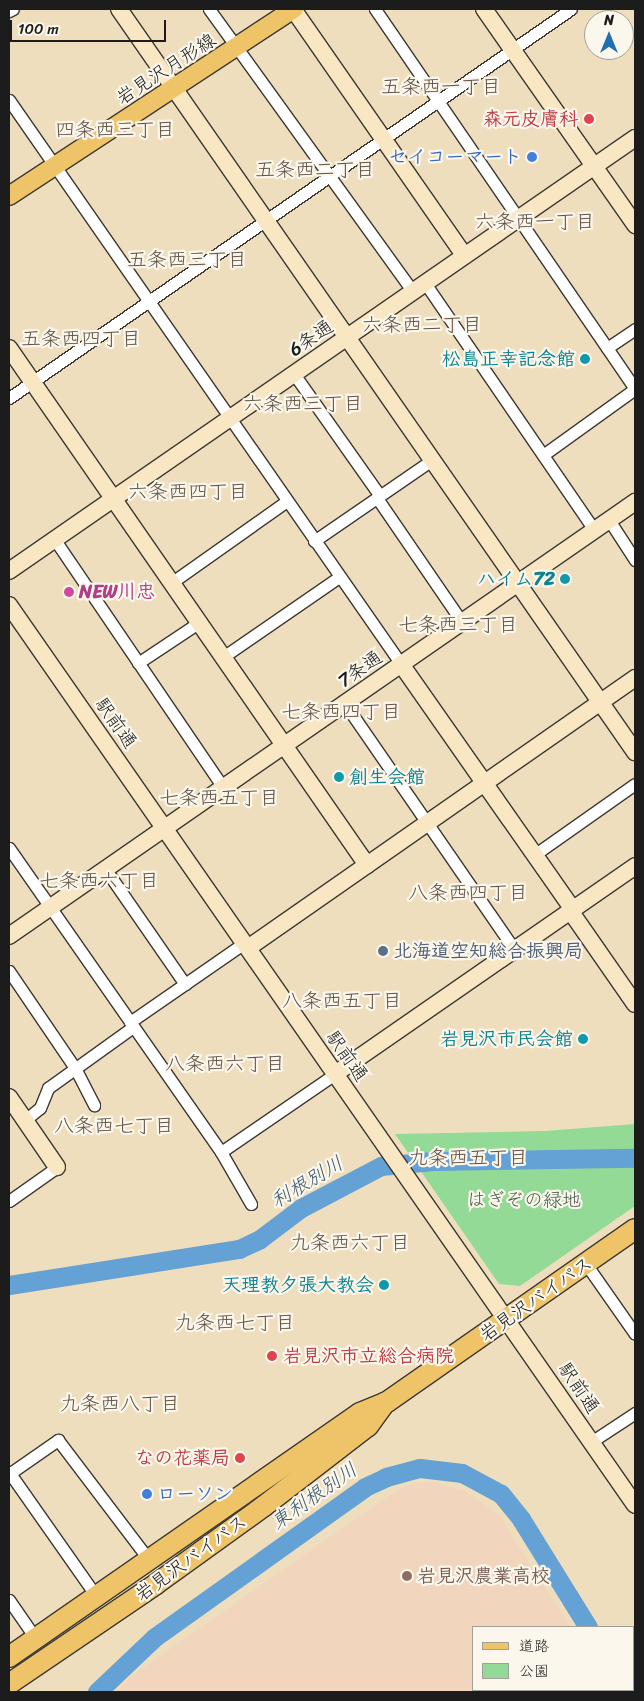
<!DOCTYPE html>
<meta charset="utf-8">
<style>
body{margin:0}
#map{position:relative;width:644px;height:1701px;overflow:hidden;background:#efdebe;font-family:Sriracha,"Klee One",sans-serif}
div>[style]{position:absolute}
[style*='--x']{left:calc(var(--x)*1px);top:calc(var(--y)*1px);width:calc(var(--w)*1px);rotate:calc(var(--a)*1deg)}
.built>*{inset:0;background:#f1d5bc}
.green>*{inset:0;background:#92da96}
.river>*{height:19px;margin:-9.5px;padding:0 9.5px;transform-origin:9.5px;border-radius:9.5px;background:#64a1d5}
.roads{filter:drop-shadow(1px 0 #3c3934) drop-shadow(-1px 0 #3c3934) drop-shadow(0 1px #3c3934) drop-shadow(0 -1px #3c3934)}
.street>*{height:11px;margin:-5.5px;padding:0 5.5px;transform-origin:5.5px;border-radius:5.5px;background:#fff}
.secondary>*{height:16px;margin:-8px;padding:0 8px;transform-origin:8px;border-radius:8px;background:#f9e7c3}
.primary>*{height:18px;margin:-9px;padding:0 9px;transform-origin:9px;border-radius:9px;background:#efc469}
.highway>*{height:20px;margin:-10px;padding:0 10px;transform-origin:10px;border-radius:10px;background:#efc469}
.dots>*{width:14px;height:14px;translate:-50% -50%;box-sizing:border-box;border:2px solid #fbf7ec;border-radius:50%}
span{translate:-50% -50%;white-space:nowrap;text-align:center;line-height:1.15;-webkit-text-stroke:4.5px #fbf7ec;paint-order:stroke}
.street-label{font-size:19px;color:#1c1c1c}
.health-label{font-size:19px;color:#be3a42;font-weight:700}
.right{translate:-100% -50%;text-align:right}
.left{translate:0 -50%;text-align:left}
.shop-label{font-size:19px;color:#366cbe;font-weight:700}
.culture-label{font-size:19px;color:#0d838f;font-weight:700}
.hotel-label{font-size:19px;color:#b23c85;font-weight:700}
.service-label{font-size:19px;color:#4e5e75;font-weight:700}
.park-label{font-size:19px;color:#455e47}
.education-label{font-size:19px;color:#785e54;font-weight:700}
.neighbourhood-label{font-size:20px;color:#635345}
.water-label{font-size:20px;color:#3c586f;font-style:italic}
.frame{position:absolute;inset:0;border:10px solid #1c1c1c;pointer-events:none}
.legend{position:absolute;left:472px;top:1626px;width:162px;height:65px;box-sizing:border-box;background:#fbf7ec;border:1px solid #a29f99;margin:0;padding:6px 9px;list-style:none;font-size:15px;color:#1c1c1c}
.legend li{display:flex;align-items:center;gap:10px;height:25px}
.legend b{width:25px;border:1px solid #a29f99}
.north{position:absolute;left:584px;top:10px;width:50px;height:50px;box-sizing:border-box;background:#fbf7ec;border:1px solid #a29f99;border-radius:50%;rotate:0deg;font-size:14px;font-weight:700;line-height:20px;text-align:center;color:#1c1c1c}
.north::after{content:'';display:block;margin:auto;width:18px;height:22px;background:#1f6fb2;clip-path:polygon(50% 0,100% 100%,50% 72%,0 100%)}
.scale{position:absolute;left:10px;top:20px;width:156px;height:22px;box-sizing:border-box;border:2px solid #1c1c1c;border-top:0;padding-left:6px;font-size:15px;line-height:18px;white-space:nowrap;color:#1c1c1c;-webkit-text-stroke:4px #fbf7ec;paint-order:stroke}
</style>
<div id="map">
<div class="built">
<div style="clip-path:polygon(433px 1482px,467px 1492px,499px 1515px,570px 1627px,473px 1627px,473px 1690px,624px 1692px,117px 1692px,133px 1675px,394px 1492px,411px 1484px)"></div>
</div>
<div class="green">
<div style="clip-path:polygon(635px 1124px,635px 1206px,520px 1286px,499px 1284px,395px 1134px,545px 1131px)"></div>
</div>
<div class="river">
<div style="--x:9;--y:1285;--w:233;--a:-8.9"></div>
<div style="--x:239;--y:1249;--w:23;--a:-25"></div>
<div style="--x:260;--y:1239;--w:51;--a:-37.1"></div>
<div style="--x:301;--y:1208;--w:90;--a:-27.7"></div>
<div style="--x:381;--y:1166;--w:52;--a:-5.5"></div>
<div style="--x:433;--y:1161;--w:202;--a:-0.9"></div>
<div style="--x:633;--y:1680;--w:3;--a:45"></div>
<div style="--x:97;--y:1692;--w:80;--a:-43.5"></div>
<div style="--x:155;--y:1637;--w:258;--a:-35.5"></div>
<div style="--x:365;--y:1487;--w:23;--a:-25"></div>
<div style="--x:386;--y:1477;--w:35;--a:-15"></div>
<div style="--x:420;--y:1468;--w:42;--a:6.8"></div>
<div style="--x:462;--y:1473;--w:44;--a:28.3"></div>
<div style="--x:501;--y:1494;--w:32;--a:51"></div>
<div style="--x:521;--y:1519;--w:127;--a:58.2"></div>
</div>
<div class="roads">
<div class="street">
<div style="--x:209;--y:9;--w:349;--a:54.2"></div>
<div style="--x:375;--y:9;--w:460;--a:55.6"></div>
<div style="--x:9;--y:11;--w:4;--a:-27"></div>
<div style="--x:9;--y:100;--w:687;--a:55.2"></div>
<div style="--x:425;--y:283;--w:299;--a:55.6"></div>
<div style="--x:607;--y:348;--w:34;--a:-34"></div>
<div style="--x:294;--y:374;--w:149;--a:54.8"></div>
<div style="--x:9;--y:398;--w:683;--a:-34.69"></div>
<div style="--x:543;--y:455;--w:113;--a:-35.7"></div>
<div style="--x:377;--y:498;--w:150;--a:55.6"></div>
<div style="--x:609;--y:520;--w:48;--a:57"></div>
<div style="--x:55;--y:540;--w:299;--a:55.8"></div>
<div style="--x:314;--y:541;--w:143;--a:-34.5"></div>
<div style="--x:171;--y:583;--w:142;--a:-35.3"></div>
<div style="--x:223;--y:657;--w:141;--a:-34.6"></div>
<div style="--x:138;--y:663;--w:72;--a:-33.7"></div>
<div style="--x:345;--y:704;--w:299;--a:55.4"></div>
<div style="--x:9;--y:848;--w:371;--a:55.1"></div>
<div style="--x:221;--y:1152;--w:138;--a:-34.4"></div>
<div style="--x:534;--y:855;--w:123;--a:-35.1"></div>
<div style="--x:106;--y:870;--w:139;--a:55.3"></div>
<div style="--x:9;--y:971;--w:117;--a:55.8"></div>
<div style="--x:75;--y:1068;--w:42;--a:62.8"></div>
<div style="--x:130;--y:1022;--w:139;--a:-34.7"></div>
<div style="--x:25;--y:1120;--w:19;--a:-39"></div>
<div style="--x:40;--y:1108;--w:22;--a:-68"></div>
<div style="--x:48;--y:1088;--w:105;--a:-35.7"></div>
<div style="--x:221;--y:1152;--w:60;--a:60"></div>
<div style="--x:9;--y:1201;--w:59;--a:-35.3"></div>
<div style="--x:586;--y:1264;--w:85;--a:55"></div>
<div style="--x:591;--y:1442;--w:53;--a:-33.4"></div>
<div style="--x:9;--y:1472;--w:151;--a:54.9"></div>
<div style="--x:9;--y:1474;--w:60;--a:-34.8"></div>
<div style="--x:58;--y:1440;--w:151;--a:52.8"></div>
<div style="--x:9;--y:1600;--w:47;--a:55.3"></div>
</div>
<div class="secondary">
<div style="--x:119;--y:9;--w:905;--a:55.22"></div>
<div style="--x:293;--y:9;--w:300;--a:55.2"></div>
<div style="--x:484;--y:9;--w:264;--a:55"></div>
<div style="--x:9;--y:348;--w:629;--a:55.3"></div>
<div style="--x:9;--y:571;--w:761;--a:-34.67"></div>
<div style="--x:9;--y:605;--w:1096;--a:55.18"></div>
<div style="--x:401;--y:664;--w:300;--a:55"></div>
<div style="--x:571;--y:912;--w:112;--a:55.2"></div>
<div style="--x:9;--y:936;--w:762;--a:-34.73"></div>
<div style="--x:248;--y:948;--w:472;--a:-34.9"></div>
<div style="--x:335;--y:1074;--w:365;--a:-34.7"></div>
<div style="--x:9;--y:1097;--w:85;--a:55.6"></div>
</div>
<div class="primary">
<div style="--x:9;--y:196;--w:341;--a:-33.3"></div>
</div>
<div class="highway">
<div style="--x:9;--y:1657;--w:427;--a:-34.8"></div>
<div style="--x:360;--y:1413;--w:29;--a:-22"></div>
<div style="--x:387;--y:1402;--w:302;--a:-34.9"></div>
<div style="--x:9;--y:1684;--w:178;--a:-34.2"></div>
<div style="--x:156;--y:1584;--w:133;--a:-35.8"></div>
<div style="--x:264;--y:1506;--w:131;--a:-37.6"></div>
<div style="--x:368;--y:1426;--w:29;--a:-54"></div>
</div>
</div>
<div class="dots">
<div style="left:589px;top:119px;background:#e0444e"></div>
<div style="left:532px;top:157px;background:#3f7fe0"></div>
<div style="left:585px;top:359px;background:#0f9aa8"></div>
<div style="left:565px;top:579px;background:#0f9aa8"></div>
<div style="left:69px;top:592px;background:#d1479c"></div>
<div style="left:339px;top:777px;background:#0f9aa8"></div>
<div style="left:383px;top:951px;background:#5c6f8a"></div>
<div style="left:583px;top:1039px;background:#0f9aa8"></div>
<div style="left:384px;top:1285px;background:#0f9aa8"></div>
<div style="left:272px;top:1356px;background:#e0444e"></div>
<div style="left:240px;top:1458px;background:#e0444e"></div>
<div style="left:147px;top:1494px;background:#3f7fe0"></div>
<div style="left:407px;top:1576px;background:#8d6e63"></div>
</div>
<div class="street-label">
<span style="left:166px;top:69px;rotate:-33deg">岩見沢月形線</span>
<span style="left:311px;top:338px;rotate:-34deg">6条通</span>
<span style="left:360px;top:669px;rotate:-35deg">7条通</span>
<span style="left:116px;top:723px;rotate:55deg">駅前通</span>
<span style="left:347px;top:1056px;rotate:55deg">駅前通</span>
<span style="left:536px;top:1299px;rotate:-35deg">岩見沢バイパス</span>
<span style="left:579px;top:1388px;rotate:56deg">駅前通</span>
<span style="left:191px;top:1558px;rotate:-36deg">岩見沢バイパス</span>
</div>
<div class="health-label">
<span class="right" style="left:578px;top:119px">森元皮膚科</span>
<span class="left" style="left:283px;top:1356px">岩見沢市立総合病院</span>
<span class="right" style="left:230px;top:1458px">なの花薬局</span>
</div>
<div class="shop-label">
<span class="right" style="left:522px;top:157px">セイコーマート</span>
<span class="left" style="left:157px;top:1494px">ローソン</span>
</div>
<div class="culture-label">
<span class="right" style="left:575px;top:359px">松島正幸記念館</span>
<span class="right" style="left:555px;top:579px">ハイム72</span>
<span class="left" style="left:349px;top:777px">創生会館</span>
<span class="right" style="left:573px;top:1039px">岩見沢市民会館</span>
<span class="right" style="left:374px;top:1285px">天理教夕張大教会</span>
</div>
<div class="hotel-label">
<span class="left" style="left:79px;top:592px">NEW川忠</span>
</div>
<div class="service-label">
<span class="left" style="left:393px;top:951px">北海道空知総合振興局</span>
</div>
<div class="park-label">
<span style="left:524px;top:1200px">はぎぞの緑地</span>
</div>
<div class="education-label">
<span class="left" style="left:417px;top:1576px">岩見沢農業高校</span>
</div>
<div class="neighbourhood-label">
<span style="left:441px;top:86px">五条西一丁目</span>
<span style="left:115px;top:129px">四条西三丁目</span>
<span style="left:315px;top:169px">五条西二丁目</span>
<span style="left:535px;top:221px">六条西一丁目</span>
<span style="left:187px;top:259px">五条西三丁目</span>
<span style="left:422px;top:324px">六条西二丁目</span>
<span style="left:81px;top:338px">五条西四丁目</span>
<span style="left:303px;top:403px">六条西三丁目</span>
<span style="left:188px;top:491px">六条西四丁目</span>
<span style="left:458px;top:624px">七条西三丁目</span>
<span style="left:341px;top:711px">七条西四丁目</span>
<span style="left:219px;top:797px">七条西五丁目</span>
<span style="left:99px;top:880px">七条西六丁目</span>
<span style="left:468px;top:892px">八条西四丁目</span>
<span style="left:342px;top:1000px">八条西五丁目</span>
<span style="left:225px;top:1063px">八条西六丁目</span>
<span style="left:114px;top:1125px">八条西七丁目</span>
<span style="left:468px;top:1157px">九条西五丁目</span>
<span style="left:350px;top:1242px">九条西六丁目</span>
<span style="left:235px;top:1322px">九条西七丁目</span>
<span style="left:120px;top:1403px">九条西八丁目</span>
</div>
<div class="water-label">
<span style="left:307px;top:1182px;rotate:-31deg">利根別川</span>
<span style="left:314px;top:1496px;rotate:-35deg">東利根別川</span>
</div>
<div class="frame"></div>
<ul class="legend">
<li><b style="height:6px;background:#efc469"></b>道路</li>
<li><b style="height:14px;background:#92da96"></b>公園</li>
</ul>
<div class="north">N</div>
<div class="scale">100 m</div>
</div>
